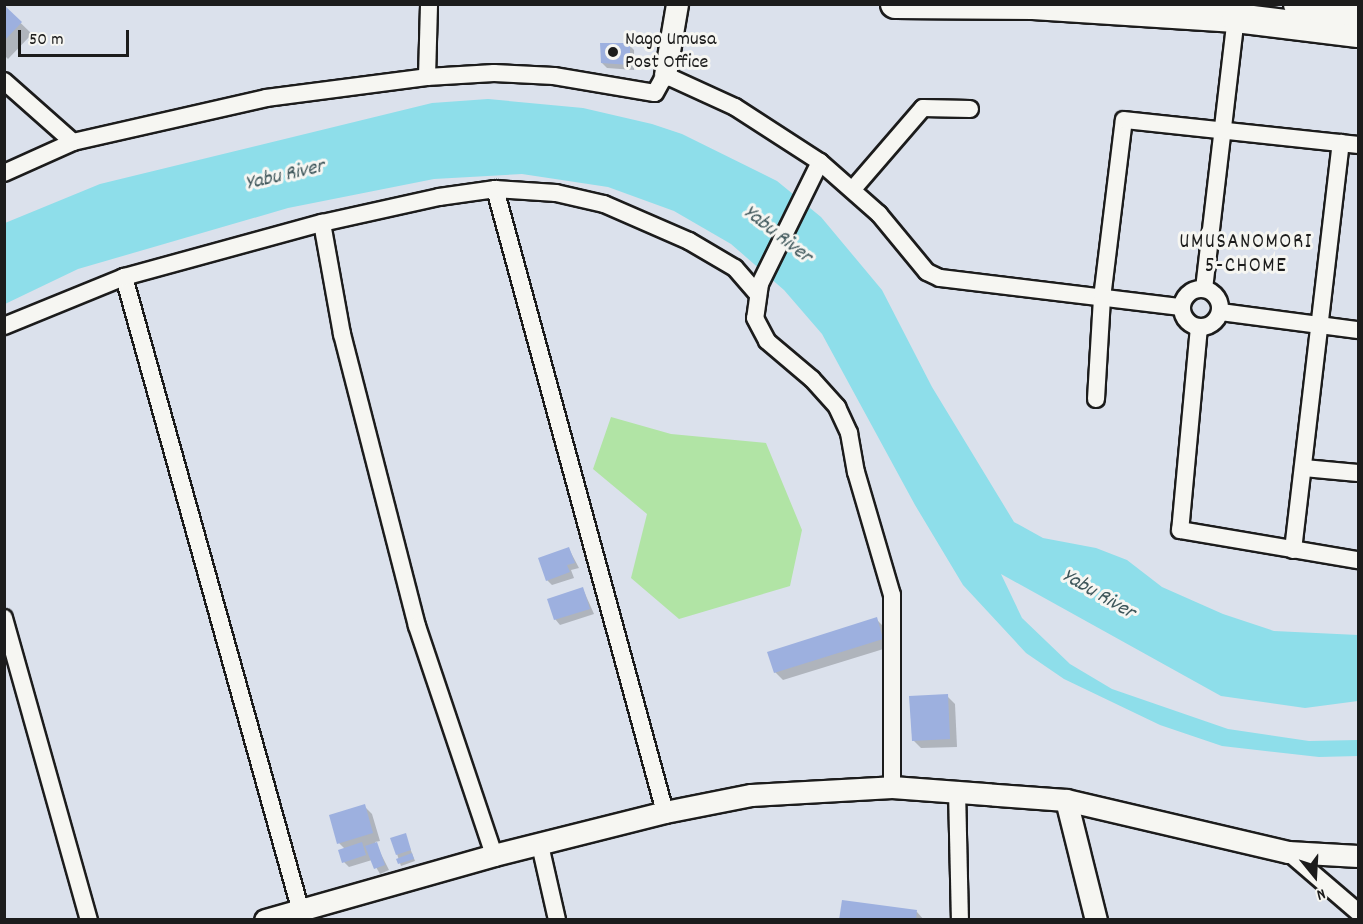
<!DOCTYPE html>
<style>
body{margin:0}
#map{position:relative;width:1363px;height:924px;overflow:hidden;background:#dbe1ec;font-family:Dekko,sans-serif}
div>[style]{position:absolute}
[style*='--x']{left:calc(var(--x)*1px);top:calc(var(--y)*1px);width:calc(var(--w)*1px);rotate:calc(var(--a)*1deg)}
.green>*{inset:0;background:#b1e4a5}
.water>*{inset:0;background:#8edeea}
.shadow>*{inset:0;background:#0003}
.building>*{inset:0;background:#9db0df}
.roads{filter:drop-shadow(2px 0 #1c1c1c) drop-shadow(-2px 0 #1c1c1c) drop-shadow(0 2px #1c1c1c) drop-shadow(0 -2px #1c1c1c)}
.minor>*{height:16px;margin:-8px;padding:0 8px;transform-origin:8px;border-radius:8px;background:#f6f6f2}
.minor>.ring{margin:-8px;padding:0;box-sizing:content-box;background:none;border:16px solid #f6f6f2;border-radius:50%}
.tertiary>*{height:21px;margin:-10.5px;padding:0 10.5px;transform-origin:10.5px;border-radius:10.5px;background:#f6f6f2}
.trunk>*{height:28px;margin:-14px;padding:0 14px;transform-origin:14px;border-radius:14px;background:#f6f6f2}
.dots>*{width:16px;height:16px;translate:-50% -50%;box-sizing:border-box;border:3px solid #f6f6f2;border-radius:50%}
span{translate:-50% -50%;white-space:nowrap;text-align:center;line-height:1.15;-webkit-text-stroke:6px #f6f6f2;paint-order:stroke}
.poi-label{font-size:20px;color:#1c1c1c}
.left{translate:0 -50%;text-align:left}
.water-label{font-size:21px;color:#3e565a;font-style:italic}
.neighbourhood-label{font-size:21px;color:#1c1c1c;letter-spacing:1.5px}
.frame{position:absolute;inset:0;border:6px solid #1c1c1c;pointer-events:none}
.north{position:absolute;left:1285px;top:846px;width:60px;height:60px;-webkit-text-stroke:4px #f6f6f2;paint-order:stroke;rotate:162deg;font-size:16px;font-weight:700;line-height:24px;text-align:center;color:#1c1c1c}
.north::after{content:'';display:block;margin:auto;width:21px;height:27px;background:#1c1c1c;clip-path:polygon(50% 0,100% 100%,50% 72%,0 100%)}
.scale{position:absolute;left:18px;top:30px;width:111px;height:27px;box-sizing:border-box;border:3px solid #1c1c1c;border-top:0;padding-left:8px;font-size:18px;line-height:21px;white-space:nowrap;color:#1c1c1c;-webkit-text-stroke:4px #f6f6f2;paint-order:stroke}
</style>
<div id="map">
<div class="green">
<div style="clip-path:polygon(611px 417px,671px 434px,766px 443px,802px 530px,790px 586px,679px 619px,631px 578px,647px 514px,593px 469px)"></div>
</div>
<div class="water">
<div style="clip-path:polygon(488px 99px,583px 108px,652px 124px,682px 134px,777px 181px,821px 217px,882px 290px,932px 387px,1014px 522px,1043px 538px,1096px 548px,1127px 560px,1162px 587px,1223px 614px,1274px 631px,1358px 635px,1358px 701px,1305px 708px,1221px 696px,1001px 574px,1022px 618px,1070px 664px,1112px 689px,1228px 729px,1309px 741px,1358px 740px,1358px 756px,1319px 757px,1222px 746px,1160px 725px,1064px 679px,1026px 653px,963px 585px,915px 505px,822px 334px,784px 290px,731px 244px,674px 211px,608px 187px,522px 174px,434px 179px,288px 208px,78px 269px,5px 304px,5px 223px,100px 184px,432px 103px)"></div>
</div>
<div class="shadow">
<div style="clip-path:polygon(4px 7px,32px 34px,8px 59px,4px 55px)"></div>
<div style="clip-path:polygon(629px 45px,634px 50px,634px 70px,607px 68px,602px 63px)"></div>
<div style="clip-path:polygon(569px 549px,579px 568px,571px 570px,574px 578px,552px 585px,547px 580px)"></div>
<div style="clip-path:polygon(583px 589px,594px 614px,560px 625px,555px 619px)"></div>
<div style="clip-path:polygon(876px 619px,884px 627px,890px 647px,783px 680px,775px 672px)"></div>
<div style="clip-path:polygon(947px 696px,955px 704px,957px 747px,921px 748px,913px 740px)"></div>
<div style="clip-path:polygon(364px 806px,372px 814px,380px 841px,375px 842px,389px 870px,380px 874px,372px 860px,349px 867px,344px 862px,345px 849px,339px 843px)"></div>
<div style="clip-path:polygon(405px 835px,415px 861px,401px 866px,397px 854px)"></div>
<div style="clip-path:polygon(917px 912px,924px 920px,841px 920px)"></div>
</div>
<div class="building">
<div style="clip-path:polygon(4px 5px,22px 22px,4px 41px)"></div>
<div style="clip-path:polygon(600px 43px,630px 43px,630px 65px,601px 63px)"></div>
<div style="clip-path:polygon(569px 547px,575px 563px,567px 565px,570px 572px,546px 581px,538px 558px)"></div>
<div style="clip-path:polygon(583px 587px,590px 609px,554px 620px,547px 599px)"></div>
<div style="clip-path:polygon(877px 617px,883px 639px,774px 673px,767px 652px)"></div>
<div style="clip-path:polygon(948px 694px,950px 739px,912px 741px,909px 696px)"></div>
<div style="clip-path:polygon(365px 804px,373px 833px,337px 844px,329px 815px)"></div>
<div style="clip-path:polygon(406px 833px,411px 850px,396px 855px,390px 838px)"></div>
<div style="clip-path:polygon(362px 842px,366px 855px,342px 863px,338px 850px)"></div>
<div style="clip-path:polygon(377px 842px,385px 865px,374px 869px,365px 846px)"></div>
<div style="clip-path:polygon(412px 853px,414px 859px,398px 864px,396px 859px)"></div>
<div style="clip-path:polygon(842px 900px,917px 910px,916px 920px,839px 920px)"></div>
</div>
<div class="roads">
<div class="minor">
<div style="--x:427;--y:77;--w:73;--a:-88.4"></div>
<div style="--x:4;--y:81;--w:92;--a:41.5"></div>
<div style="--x:820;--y:162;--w:136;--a:116.2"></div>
<div style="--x:760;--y:284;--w:34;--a:98"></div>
<div style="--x:755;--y:318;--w:26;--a:62"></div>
<div style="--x:767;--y:341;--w:59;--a:40.2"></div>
<div style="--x:812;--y:379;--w:38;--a:48"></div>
<div style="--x:837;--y:407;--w:29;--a:65"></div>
<div style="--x:849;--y:433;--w:40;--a:80"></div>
<div style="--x:856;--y:472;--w:128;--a:73.7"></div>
<div style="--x:892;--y:595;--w:192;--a:90"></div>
<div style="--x:4;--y:173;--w:76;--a:-24.2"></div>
<div style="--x:73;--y:142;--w:198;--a:-12.8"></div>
<div style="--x:266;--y:98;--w:162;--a:-7.4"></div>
<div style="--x:427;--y:77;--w:67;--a:-3.4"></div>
<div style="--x:494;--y:73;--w:60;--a:2.9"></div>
<div style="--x:554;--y:76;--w:102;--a:9.6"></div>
<div style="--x:655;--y:93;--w:21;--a:-61"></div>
<div style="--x:665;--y:75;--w:77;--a:24.6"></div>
<div style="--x:735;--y:107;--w:101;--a:32.9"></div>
<div style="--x:820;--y:162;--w:79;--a:41.4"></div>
<div style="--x:879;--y:214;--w:75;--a:50.4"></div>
<div style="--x:927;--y:272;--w:14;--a:25"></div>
<div style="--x:940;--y:278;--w:241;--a:6.9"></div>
<div style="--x:495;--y:189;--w:646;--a:74.74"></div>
<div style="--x:853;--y:189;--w:107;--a:-49.2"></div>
<div style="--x:923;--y:108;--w:47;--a:1.2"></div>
<div style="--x:322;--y:223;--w:113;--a:79.8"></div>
<div style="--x:342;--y:334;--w:301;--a:75.6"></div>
<div style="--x:417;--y:626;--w:242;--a:71.4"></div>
<div style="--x:124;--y:277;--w:655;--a:74.42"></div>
<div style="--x:1204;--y:289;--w:273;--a:-83.3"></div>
<div class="ring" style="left:1182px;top:289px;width:22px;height:22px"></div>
<div style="--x:1221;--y:312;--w:138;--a:7.5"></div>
<div style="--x:4;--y:326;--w:130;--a:-22.2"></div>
<div style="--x:124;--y:277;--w:205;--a:-15.3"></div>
<div style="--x:322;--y:223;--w:120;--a:-12.5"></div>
<div style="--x:439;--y:197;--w:57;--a:-8.1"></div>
<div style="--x:495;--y:189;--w:61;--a:3.8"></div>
<div style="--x:556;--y:193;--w:49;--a:12.9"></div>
<div style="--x:604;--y:204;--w:93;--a:23.5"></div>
<div style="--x:689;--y:241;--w:53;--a:30.4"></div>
<div style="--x:735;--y:268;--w:33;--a:49"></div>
<div style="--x:1199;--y:327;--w:204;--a:95.3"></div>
<div style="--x:1180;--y:530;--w:181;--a:9.6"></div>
<div style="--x:1096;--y:399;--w:101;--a:-86.6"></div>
<div style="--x:1102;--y:298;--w:179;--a:-83"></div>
<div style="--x:1124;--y:120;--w:235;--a:6.1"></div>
<div style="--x:1304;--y:468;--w:54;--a:5.3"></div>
<div style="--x:1293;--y:550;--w:410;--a:-83.3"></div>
<div style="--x:4;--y:618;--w:314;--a:74.3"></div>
<div style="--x:957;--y:790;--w:130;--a:88.7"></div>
<div style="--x:540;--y:845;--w:77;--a:77.2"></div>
<div style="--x:1288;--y:852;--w:92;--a:40.6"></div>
</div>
<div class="tertiary">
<div style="--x:665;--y:75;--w:72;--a:-80.4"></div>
<div style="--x:1066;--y:800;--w:124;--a:76"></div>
<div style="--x:265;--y:920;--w:238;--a:-15.8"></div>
<div style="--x:494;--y:855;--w:176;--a:-14.1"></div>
<div style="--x:665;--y:812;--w:88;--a:-11.2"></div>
<div style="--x:751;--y:795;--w:141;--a:-3.2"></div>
<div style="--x:892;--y:787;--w:174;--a:4.3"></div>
<div style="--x:1066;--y:800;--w:228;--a:13.2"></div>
<div style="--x:1288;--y:852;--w:70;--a:3.3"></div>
</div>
<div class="trunk">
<div style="--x:895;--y:4;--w:138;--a:0.4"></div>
<div style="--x:1033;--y:5;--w:203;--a:3.7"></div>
<div style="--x:1236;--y:18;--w:123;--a:7"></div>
<div style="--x:1298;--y:4;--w:61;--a:7.6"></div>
</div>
</div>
<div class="dots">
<div style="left:613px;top:52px;background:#1c1c1c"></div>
</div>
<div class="poi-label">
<span class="left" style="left:625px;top:52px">Nago Umusa<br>Post Office</span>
</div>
<div class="water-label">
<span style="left:285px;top:176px;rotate:-13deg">Yabu River</span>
<span style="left:777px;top:235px;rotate:38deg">Yabu River</span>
<span style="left:1098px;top:595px;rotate:30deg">Yabu River</span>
</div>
<div class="neighbourhood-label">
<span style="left:1246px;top:255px">UMUSANOMORI<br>5-CHOME</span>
</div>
<div class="frame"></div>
<div class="north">N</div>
<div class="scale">50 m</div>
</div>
